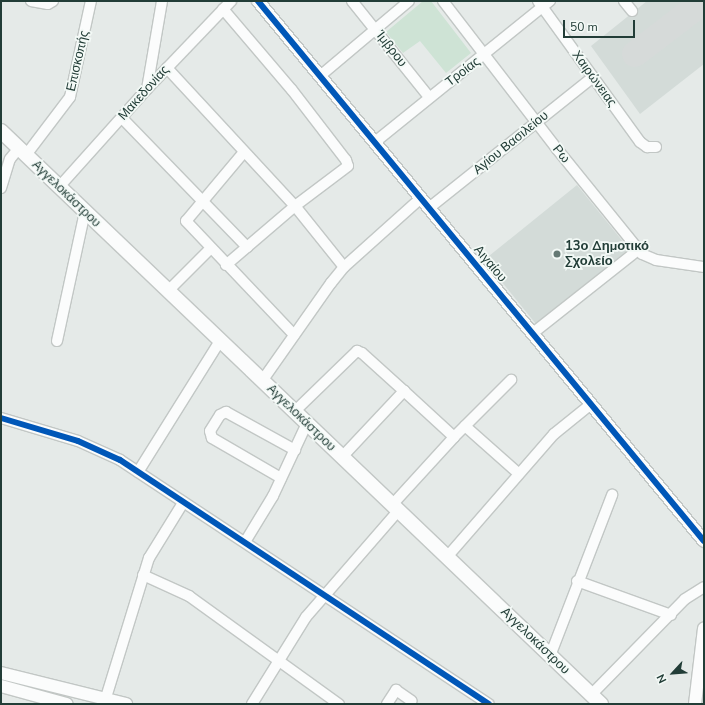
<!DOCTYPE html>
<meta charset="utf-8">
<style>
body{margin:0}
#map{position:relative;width:705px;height:705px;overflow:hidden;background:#e5eae8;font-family:"Nunito Sans",sans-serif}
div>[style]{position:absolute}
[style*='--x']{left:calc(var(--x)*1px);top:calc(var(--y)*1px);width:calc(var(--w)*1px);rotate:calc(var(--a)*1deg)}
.built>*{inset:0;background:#d3dbd8}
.green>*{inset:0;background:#cee3d5}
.taxiway>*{height:26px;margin:-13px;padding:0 13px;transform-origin:13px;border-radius:13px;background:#d6dad9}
.roads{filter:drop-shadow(1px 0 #c2c7c5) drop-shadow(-1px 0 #c2c7c5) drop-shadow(0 1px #c2c7c5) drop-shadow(0 -1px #c2c7c5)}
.minor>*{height:10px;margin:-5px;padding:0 5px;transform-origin:5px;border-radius:5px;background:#fbfcfc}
.tertiary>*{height:12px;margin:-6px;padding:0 6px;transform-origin:6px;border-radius:6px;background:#fbfcfc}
.secondary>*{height:14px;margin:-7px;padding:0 7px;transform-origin:7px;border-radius:7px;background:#fbfcfc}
.cycleway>*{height:6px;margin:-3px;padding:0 3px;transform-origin:3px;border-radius:3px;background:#0057b8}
.dots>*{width:11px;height:11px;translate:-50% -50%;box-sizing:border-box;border:2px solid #f3f9f6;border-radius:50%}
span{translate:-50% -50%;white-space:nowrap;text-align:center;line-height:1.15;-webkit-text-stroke:3.5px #f3f9f6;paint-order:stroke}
.street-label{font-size:13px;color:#223d37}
.poi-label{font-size:13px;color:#223d37;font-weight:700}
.left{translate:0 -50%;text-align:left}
.frame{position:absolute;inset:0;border:2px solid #223d37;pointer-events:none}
.north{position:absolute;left:653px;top:653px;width:40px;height:40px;-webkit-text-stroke:3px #f3f9f6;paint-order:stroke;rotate:244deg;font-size:11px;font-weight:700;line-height:16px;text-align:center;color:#223d37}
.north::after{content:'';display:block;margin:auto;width:14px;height:18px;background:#223d37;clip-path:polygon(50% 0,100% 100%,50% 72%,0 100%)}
.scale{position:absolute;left:563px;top:20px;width:72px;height:18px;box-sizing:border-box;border:2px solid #223d37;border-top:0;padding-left:5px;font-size:12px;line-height:14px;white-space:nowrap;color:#223d37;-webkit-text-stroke:3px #f3f9f6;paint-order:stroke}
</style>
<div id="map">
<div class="built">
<div style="clip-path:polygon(647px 1px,704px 1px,704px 64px,640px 114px,591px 46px)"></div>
<div style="clip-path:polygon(577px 185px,629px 249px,536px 324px,484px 260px)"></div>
</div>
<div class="green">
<div style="clip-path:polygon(423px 1px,431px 1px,471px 53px,446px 73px,420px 41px,403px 53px,386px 32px)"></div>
</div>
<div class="taxiway">
<div style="--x:635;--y:54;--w:87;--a:-37.5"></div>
</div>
<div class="roads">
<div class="minor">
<div style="--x:31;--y:1;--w:17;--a:10"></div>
<div style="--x:48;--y:4;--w:6;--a:-31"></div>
<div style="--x:352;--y:1;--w:123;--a:51.3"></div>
<div style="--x:443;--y:1;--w:187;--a:52.4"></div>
<div style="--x:557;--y:149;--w:135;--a:51"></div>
<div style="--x:642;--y:254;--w:15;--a:23"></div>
<div style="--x:656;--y:260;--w:49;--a:8.3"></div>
<div style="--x:538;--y:1;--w:174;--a:54.1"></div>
<div style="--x:640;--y:142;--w:9;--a:36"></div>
<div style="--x:647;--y:147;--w:9;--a:0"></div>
<div style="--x:624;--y:1;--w:13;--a:51"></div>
<div style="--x:223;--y:9;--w:106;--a:49.6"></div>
<div style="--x:292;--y:90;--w:88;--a:52.4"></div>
<div style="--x:346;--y:160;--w:6;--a:72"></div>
<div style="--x:348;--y:166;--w:66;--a:143"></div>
<div style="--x:295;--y:206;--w:91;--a:139.5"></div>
<div style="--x:167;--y:68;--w:188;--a:47.2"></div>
<div style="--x:295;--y:206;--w:78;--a:51.2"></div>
<div style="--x:320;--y:76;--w:116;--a:-40.1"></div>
<div style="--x:147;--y:89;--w:89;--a:-80.3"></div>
<div style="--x:122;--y:118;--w:180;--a:45.9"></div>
<div style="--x:375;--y:142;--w:225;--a:-38.9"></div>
<div style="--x:244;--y:152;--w:90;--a:130"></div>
<div style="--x:186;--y:221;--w:157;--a:46.5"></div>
<div style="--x:26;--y:155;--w:73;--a:-52.8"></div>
<div style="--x:70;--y:97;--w:98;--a:-77.7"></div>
<div style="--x:59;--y:187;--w:132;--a:-48.1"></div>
<div style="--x:147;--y:89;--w:122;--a:-46.3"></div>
<div style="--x:1;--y:188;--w:30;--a:-73"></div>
<div style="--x:10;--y:159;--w:14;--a:-51"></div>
<div style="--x:429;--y:208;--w:210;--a:-38.6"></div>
<div style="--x:168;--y:291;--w:59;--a:-45"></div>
<div style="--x:533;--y:333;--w:134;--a:-38.3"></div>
<div style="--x:57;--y:341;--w:133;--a:-77.8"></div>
<div style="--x:262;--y:381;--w:120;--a:-54.9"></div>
<div style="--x:331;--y:283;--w:21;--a:-51"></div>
<div style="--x:344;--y:267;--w:103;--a:-41.9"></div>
<div style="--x:294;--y:412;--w:88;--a:-44.1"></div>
<div style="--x:357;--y:351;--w:5;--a:22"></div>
<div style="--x:362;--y:353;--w:57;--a:42.1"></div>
<div style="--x:1;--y:418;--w:80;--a:16.6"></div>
<div style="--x:78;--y:441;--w:46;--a:24.3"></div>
<div style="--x:120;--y:460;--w:442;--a:33.5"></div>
<div style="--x:465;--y:426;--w:72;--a:41.6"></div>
<div style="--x:342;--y:457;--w:91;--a:-46.8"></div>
<div style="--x:404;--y:391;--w:68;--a:42.6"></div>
<div style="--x:138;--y:472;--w:155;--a:-58"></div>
<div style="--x:281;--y:478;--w:80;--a:-149.9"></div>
<div style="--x:212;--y:438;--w:7;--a:-106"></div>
<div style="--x:210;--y:431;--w:19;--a:-58"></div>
<div style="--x:220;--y:415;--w:7;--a:-27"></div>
<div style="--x:226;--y:412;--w:79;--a:28.8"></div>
<div style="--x:392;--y:505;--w:92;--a:-47.6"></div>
<div style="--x:454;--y:437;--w:81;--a:-45"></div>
<div style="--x:245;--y:542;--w:54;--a:-58.7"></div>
<div style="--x:273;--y:496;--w:81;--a:-65"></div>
<div style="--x:447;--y:557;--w:163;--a:-49"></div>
<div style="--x:554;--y:434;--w:48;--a:-39"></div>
<div style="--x:143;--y:575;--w:51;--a:24.5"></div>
<div style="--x:189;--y:596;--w:185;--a:35.8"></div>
<div style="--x:577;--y:581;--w:100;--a:19.9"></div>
<div style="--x:550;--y:656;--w:173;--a:-68.9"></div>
<div style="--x:591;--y:695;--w:134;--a:-45.6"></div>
<div style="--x:685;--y:599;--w:22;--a:-32"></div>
<div style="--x:104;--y:704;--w:153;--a:-72.9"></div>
<div style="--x:149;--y:558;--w:65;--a:-58.3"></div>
<div style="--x:252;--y:704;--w:102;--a:-58.2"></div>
<div style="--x:306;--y:617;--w:140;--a:-49"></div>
<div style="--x:387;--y:704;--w:17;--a:-57"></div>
<div style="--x:396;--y:690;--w:19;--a:35"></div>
</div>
<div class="tertiary">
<div style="--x:258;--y:1;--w:700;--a:50.45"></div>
<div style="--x:1;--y:673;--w:129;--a:13.9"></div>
<div style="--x:1;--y:686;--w:68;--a:15.3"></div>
<div style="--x:695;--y:704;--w:76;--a:-83.2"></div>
</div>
<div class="secondary">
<div style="--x:1;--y:131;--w:830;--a:43.68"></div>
</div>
</div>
<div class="cycleway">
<div style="--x:258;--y:1;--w:700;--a:50.45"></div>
<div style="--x:1;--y:418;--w:80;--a:16.6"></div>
<div style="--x:78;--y:441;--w:46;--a:24.3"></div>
<div style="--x:120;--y:460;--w:442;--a:33.5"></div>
</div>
<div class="dots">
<div style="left:557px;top:254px;background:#667a75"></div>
</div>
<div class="street-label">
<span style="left:391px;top:49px;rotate:52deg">Ίμβρου</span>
<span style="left:78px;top:61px;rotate:-77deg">Επισκοπής</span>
<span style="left:463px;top:72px;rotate:-37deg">Τροίας</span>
<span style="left:594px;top:79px;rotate:54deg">Χαιρώνειας</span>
<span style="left:144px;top:93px;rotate:-48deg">Μακεδονίας</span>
<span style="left:511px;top:143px;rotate:-39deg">Αγίου Βασιλείου</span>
<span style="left:561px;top:154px;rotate:51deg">Ρω</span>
<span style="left:66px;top:194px;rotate:44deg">Αγγελοκάστρου</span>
<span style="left:490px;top:264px;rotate:50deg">Αιγαίου</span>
<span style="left:301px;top:418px;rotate:44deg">Αγγελοκάστρου</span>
<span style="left:535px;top:641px;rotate:44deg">Αγγελοκάστρου</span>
</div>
<div class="poi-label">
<span class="left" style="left:565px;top:254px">13ο Δημοτικό<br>Σχολείο</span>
</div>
<div class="frame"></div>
<div class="north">N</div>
<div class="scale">50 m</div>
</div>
